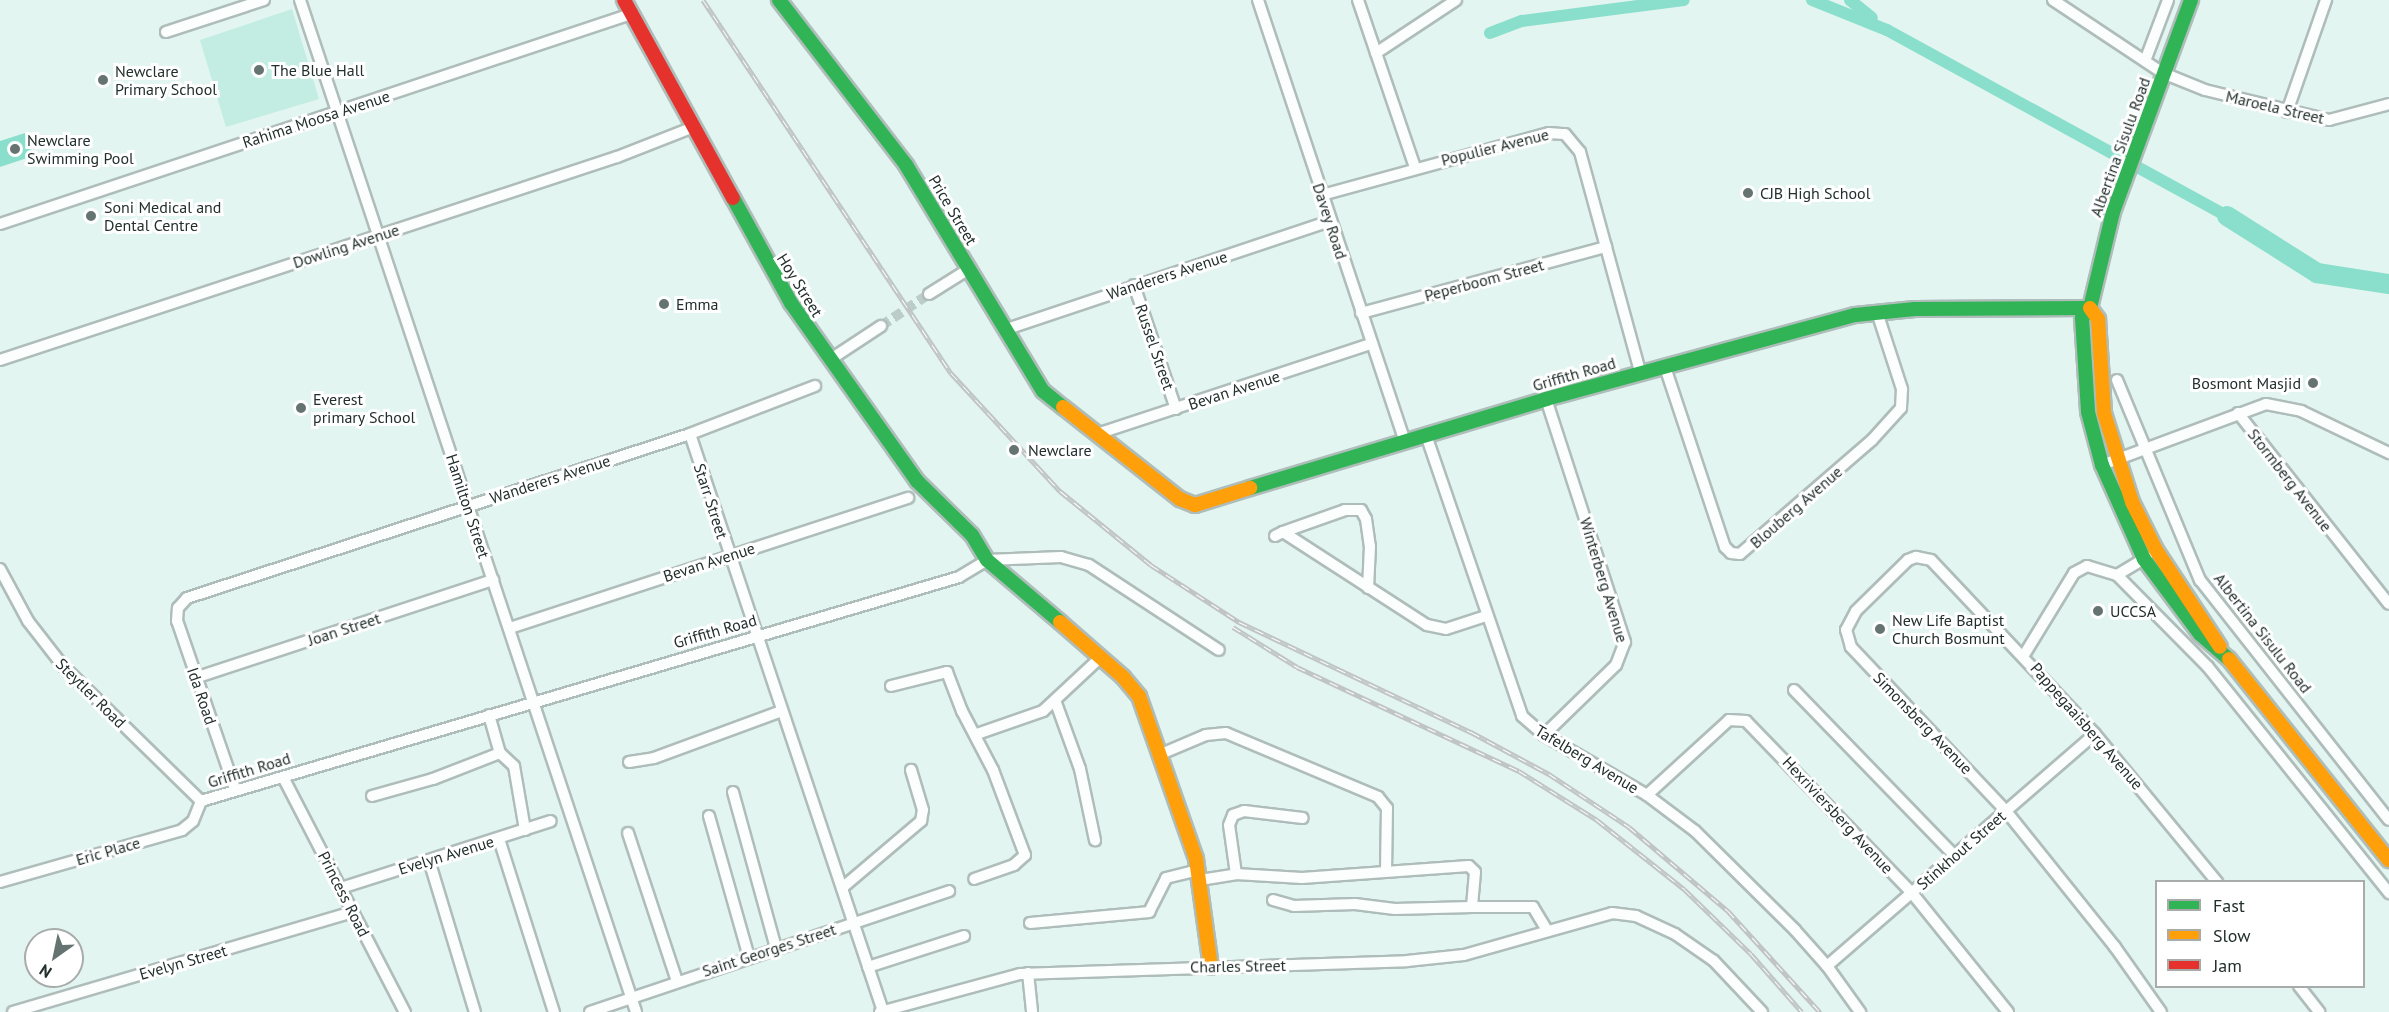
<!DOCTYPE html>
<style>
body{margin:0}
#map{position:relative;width:2389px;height:1012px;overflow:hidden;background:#e2f5f0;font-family:"PT Sans",sans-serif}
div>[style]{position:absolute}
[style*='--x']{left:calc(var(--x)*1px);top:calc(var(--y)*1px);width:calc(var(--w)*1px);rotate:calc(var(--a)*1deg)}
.green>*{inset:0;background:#c3ede2}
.water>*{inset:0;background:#8adfcc}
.canal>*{height:12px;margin:-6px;padding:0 6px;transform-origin:6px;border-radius:6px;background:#8adfcc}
.river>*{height:20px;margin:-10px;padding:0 10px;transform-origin:10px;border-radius:10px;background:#8adfcc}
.street-tunnel>*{height:10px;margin-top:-5px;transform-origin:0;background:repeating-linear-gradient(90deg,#bccdc9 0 10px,transparent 0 15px)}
.roads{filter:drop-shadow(2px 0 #afbdba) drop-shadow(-2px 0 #afbdba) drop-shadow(0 2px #afbdba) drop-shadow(0 -2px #afbdba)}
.street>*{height:10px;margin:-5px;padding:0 5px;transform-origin:5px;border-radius:5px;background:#fbfefd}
.fast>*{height:14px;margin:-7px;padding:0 7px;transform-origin:7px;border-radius:7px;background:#30b455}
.slow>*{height:14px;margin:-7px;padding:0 7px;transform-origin:7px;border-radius:7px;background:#ff9f0a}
.jam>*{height:14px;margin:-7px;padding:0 7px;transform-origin:7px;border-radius:7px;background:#e5322d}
.rail>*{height:5px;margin-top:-2.5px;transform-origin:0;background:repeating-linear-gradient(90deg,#fff 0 9px,#c0c5c4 0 18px);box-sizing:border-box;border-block:2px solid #c0c5c4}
.dots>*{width:16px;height:16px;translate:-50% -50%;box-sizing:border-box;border:3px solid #fff;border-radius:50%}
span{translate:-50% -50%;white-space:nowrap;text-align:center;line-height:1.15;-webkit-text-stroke:6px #fff;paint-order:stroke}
.poi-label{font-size:16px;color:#222f2c}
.left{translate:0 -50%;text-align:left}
.right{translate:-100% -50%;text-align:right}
.street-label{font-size:16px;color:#222f2c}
.legend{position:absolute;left:2155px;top:880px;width:210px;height:108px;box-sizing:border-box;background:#fff;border:2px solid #a7acab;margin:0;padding:8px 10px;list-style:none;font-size:18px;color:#222f2c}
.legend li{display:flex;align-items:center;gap:12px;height:30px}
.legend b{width:30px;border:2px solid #a7acab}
.north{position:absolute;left:24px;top:928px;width:60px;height:60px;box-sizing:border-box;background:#fff;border:2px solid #a7acab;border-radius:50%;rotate:213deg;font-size:16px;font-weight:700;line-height:24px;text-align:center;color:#222f2c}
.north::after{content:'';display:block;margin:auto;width:21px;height:27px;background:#657471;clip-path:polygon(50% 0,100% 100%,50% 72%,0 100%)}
</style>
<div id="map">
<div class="green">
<div style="clip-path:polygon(292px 9px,319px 99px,226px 127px,200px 40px)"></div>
</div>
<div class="water">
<div style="clip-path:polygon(25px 133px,33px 156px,0 167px,0 141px)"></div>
</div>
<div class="canal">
<div style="--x:1812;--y:0;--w:81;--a:21.8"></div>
<div style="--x:1887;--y:30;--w:388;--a:28.7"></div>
<div style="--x:1850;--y:0;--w:28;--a:39"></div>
<div style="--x:1490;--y:33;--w:34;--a:-21"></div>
<div style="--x:1522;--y:21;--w:163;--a:-7.4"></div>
</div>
<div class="river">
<div style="--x:2227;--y:216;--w:107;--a:32.3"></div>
<div style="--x:2317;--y:273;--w:73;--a:8.7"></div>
</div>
<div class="street-tunnel">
<div style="--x:881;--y:326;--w:58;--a:-33.7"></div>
</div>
<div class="roads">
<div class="street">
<div style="--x:300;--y:0;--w:1066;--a:71.63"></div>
<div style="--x:1258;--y:0;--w:466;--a:71.6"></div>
<div style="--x:1358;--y:0;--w:176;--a:71.2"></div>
<div style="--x:2053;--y:0;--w:132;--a:33.6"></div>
<div style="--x:2163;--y:73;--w:45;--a:22"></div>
<div style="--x:2205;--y:90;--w:128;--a:13.6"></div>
<div style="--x:2329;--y:120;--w:62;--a:-14.9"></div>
<div style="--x:166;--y:32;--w:103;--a:-18.1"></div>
<div style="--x:1376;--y:53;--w:96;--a:-33.5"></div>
<div style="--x:2145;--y:61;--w:65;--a:-69.3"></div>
<div style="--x:2287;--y:112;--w:119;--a:-70.8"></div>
<div style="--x:1322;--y:195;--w:235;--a:-15.3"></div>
<div style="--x:1549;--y:133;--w:16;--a:4"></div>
<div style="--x:1565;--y:134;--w:23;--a:50"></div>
<div style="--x:1580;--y:152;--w:228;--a:74.7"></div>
<div style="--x:0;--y:224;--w:665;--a:-18.41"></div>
<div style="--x:1134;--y:285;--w:131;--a:71.3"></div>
<div style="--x:929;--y:294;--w:47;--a:-32"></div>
<div style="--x:1361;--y:313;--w:254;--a:-15.1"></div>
<div style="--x:1004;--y:330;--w:343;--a:-18.5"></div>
<div style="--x:831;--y:359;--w:60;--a:-33.4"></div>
<div style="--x:0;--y:360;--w:650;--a:-18.21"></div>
<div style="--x:617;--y:157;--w:79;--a:-21.4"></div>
<div style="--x:1665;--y:367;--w:190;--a:71.6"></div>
<div style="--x:1725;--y:547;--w:8;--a:45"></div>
<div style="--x:1731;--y:553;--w:9;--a:6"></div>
<div style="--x:1740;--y:554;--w:174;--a:-40.8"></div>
<div style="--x:1872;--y:440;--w:43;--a:-47.8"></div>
<div style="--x:1901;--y:408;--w:19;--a:-87"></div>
<div style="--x:1902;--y:389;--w:81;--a:-108"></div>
<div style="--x:2117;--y:380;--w:217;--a:67.5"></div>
<div style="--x:2200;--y:580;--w:305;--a:51.8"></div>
<div style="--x:2238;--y:413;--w:243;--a:51.7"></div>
<div style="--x:690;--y:434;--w:608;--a:71.51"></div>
<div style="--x:1097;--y:434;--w:287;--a:-18.2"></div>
<div style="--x:1426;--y:435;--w:297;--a:71.1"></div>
<div style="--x:1522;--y:716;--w:29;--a:41"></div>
<div style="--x:1544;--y:735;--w:119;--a:30.2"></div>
<div style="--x:1647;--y:795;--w:60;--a:36.9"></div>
<div style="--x:1695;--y:831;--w:141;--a:44.7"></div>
<div style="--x:1795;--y:930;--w:48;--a:48.4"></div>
<div style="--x:1827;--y:966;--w:57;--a:54.3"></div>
<div style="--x:2102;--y:465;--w:175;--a:-20.4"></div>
<div style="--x:2266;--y:404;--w:36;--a:11"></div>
<div style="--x:2301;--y:411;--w:98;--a:25.5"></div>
<div style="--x:1283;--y:532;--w:66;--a:-19.5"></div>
<div style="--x:1345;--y:510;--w:16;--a:0"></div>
<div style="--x:1361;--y:510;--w:10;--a:61"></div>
<div style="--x:1366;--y:519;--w:27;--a:82"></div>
<div style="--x:1370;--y:546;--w:42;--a:92.7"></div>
<div style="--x:1275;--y:536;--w:9;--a:-27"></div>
<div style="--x:1283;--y:532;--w:171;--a:32.9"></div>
<div style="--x:1427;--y:625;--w:19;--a:12"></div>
<div style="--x:1446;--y:629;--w:42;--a:-18"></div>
<div style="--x:0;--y:569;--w:59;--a:61.7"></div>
<div style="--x:28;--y:621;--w:57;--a:52.1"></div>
<div style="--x:63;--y:666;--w:193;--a:44.4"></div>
<div style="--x:2117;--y:575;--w:35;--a:-31"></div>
<div style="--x:510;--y:628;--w:419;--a:-18.1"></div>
<div style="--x:2024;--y:655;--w:96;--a:-58.6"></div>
<div style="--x:2074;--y:573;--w:15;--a:-28"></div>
<div style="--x:2087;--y:566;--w:31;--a:17"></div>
<div style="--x:2117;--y:575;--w:129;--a:45.3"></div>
<div style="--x:2208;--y:667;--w:290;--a:51.3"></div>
<div style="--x:195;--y:678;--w:314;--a:-18.2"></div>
<div style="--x:891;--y:686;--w:58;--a:-14"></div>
<div style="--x:947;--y:672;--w:42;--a:69"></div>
<div style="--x:962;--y:711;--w:67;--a:62.3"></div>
<div style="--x:993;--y:770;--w:91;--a:69.4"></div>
<div style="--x:1025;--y:855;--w:15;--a:138"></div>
<div style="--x:1014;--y:865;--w:42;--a:160.7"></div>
<div style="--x:1794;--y:690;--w:231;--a:45.9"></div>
<div style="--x:1056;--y:703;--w:70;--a:70"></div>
<div style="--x:1080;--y:769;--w:73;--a:78.1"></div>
<div style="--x:489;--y:715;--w:40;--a:74"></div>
<div style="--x:977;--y:734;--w:70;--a:-19.2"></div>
<div style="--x:1043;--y:711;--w:79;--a:-43"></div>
<div style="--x:1544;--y:735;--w:100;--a:-44.2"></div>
<div style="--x:1616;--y:665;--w:25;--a:-69"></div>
<div style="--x:1625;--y:642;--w:256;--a:-108"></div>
<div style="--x:1161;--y:754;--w:49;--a:-22.9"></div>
<div style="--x:1206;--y:735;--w:20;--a:-6"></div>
<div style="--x:1226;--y:733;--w:165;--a:22.8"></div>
<div style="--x:1378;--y:797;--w:14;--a:51"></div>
<div style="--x:1387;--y:808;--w:63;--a:90.9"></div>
<div style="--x:629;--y:762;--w:25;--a:-9"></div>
<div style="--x:654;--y:758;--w:136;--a:-20.2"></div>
<div style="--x:283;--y:777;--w:265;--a:62.6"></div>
<div style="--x:235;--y:789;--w:178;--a:-109"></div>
<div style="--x:177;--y:621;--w:13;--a:-86"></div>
<div style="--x:178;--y:608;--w:13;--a:-48"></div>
<div style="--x:187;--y:598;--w:529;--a:-18.06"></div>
<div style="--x:690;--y:434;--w:134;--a:-21"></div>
<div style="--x:733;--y:792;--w:162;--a:74.6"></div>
<div style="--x:1647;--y:795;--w:111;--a:-42.4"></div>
<div style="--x:1729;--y:720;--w:17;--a:3"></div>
<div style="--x:1746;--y:721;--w:239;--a:46"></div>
<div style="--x:1912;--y:893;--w:153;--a:51.1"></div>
<div style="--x:372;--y:796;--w:63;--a:-15.6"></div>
<div style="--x:433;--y:779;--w:72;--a:-21.2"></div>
<div style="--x:500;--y:753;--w:19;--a:43"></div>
<div style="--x:514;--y:766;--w:65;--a:80.2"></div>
<div style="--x:201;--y:801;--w:790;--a:-16.46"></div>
<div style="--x:959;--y:577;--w:33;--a:-31"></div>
<div style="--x:987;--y:560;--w:74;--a:-2.3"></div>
<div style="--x:1061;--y:557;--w:29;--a:16"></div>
<div style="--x:1089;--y:565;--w:155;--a:33.2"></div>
<div style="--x:709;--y:816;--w:147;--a:74.2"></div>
<div style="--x:628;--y:833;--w:156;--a:71.7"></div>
<div style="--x:499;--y:839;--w:182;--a:72.4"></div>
<div style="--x:429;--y:860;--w:159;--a:73.2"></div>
<div style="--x:1236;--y:874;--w:49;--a:-98.1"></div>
<div style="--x:1229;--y:825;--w:11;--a:-68"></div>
<div style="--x:1233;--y:815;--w:12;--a:-20"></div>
<div style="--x:1244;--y:811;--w:59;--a:6.8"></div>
<div style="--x:1200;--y:880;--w:36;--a:-9"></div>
<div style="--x:1236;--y:874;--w:66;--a:3.5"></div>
<div style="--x:1302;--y:878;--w:167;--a:-4.1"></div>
<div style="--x:1469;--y:866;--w:8;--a:45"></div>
<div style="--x:1475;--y:872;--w:35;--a:95"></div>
<div style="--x:1472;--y:907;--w:61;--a:0"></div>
<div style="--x:1533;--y:907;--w:27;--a:59"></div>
<div style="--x:0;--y:882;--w:189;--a:-15.9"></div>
<div style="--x:182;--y:830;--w:14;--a:-39"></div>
<div style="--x:193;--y:821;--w:22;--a:-68"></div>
<div style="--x:341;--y:888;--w:220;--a:-17.7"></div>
<div style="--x:842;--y:888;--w:104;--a:-40.3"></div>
<div style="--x:921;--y:821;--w:11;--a:-80"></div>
<div style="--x:923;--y:810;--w:42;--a:-106.7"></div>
<div style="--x:1273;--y:900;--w:22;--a:16"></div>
<div style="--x:1294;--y:906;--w:61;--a:-1.9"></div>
<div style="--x:1355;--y:904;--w:40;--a:7.1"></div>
<div style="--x:1395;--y:909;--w:77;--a:-1.5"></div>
<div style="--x:1030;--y:923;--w:120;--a:-5.3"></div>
<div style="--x:1149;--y:912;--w:38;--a:-63"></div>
<div style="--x:1166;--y:878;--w:34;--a:-14"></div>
<div style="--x:1827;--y:966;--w:354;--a:-40.9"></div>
<div style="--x:868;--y:967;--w:101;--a:-17.9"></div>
<div style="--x:1028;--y:973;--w:39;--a:84"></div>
<div style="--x:2299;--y:986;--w:33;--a:52"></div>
<div style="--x:13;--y:1012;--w:354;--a:-16.4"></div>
<div style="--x:590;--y:1012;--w:379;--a:-18.6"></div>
<div style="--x:880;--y:1012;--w:145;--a:-15.2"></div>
<div style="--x:1020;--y:974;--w:387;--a:-1.9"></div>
<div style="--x:1407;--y:961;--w:57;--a:-6"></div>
<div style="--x:1464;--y:955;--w:154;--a:-15.8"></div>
<div style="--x:1612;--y:913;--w:24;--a:7"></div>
<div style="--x:1636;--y:916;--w:43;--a:24.8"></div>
<div style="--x:1675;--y:934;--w:47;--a:34.7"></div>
<div style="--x:1714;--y:961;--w:70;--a:46.7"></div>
<div style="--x:2161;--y:1012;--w:80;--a:-125.3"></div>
<div style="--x:2115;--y:947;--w:174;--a:-128.7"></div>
<div style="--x:2006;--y:811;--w:226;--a:-133.4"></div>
<div style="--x:1851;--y:647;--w:18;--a:-106"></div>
<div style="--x:1846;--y:630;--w:21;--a:-62"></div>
<div style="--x:1856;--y:611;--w:73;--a:-44.4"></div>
<div style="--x:1908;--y:560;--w:9;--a:-21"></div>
<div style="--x:1916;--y:557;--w:15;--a:11"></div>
<div style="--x:1931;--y:560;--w:239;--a:46.7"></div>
<div style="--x:2095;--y:734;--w:192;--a:50.5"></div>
</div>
<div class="fast">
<div style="--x:779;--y:0;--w:208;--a:52.4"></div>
<div style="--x:906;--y:165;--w:264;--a:58.8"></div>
<div style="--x:1043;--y:391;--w:26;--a:39"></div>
<div style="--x:2191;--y:0;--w:226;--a:110.2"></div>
<div style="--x:2113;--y:212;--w:99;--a:103.5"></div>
<div style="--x:2090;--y:308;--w:13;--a:129"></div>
<div style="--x:2082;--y:318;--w:94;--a:86.3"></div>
<div style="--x:2088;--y:412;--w:55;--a:75.2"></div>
<div style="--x:2102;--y:465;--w:103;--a:65.9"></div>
<div style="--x:2144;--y:559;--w:94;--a:53.3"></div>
<div style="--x:2200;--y:634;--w:38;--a:41"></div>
<div style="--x:733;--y:198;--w:120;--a:61.1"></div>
<div style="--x:791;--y:303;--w:218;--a:54.7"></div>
<div style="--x:917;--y:481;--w:77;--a:44.5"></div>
<div style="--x:972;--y:535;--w:29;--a:59"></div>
<div style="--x:987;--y:560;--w:96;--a:40.3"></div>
<div style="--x:1250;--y:488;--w:309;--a:-16.7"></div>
<div style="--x:1546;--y:399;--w:320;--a:-15.2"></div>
<div style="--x:1855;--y:315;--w:60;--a:-5.7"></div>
<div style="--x:1915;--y:309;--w:175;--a:-0.3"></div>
</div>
<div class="slow">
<div style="--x:2090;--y:308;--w:14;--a:54"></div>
<div style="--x:2098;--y:319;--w:94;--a:86.3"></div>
<div style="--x:2104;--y:413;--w:93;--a:72.5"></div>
<div style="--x:2132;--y:502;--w:54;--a:63.4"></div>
<div style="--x:2156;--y:550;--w:116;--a:56.6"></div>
<div style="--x:1063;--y:407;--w:149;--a:38.2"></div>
<div style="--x:1180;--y:499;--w:16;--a:22"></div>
<div style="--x:1195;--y:505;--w:58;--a:-17.2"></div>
<div style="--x:1060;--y:622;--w:84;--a:41.1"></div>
<div style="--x:1123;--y:677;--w:25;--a:50"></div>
<div style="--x:1139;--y:696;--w:173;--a:70.7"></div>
<div style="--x:1196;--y:859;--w:109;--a:82.1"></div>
<div style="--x:2229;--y:659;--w:257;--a:51.5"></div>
</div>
<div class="jam">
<div style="--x:624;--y:0;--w:226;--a:61.2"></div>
</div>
</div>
<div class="rail">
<div style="--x:703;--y:0;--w:448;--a:56.4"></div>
<div style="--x:951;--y:373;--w:161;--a:47.3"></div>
<div style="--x:1060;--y:491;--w:117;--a:39.1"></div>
<div style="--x:1151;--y:565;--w:105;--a:32.9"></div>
<div style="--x:1239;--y:622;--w:257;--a:25.4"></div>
<div style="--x:1471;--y:732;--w:89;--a:28.3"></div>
<div style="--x:1549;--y:774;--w:96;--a:33.5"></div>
<div style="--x:1629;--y:827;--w:130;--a:40.3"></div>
<div style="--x:1728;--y:911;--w:137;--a:47.7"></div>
<div style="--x:1233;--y:627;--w:75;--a:32"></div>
<div style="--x:1297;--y:667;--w:245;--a:25.1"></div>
<div style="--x:1519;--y:771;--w:92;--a:32.1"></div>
<div style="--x:1597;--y:820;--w:111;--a:38.4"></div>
<div style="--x:1684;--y:889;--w:93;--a:44.1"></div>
<div style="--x:1751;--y:954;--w:77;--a:48.7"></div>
</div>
<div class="dots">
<div style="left:259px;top:70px;background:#657471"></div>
<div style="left:103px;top:80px;background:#657471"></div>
<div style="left:15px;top:149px;background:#657471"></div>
<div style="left:1748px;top:193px;background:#657471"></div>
<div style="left:91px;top:216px;background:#657471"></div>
<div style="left:664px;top:304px;background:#657471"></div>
<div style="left:2313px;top:383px;background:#657471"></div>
<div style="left:301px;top:408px;background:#657471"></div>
<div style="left:1014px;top:450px;background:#657471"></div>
<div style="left:2098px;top:611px;background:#657471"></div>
<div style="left:1880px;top:629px;background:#657471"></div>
</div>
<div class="poi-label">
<span class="left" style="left:271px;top:70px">The Blue Hall</span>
<span class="left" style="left:115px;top:80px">Newclare<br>Primary School</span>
<span class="left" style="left:27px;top:149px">Newclare<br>Swimming Pool</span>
<span class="left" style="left:1760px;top:193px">CJB High School</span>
<span class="left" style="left:104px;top:216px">Soni Medical and<br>Dental Centre</span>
<span class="left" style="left:676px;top:304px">Emma</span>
<span class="right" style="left:2301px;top:383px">Bosmont Masjid</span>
<span class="left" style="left:313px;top:408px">Everest<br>primary School</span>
<span class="left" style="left:1028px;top:450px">Newclare</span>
<span class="left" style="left:2110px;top:611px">UCCSA</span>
<span class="left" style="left:1892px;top:629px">New Life Baptist<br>Church Bosmunt</span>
</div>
<div class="street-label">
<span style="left:2275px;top:107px;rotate:13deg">Maroela Street</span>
<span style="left:316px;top:119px;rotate:-18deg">Rahima Moosa Avenue</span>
<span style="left:1495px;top:147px;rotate:-14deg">Populier Avenue</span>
<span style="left:2120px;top:147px;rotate:-70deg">Albertina Sisulu Road</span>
<span style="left:953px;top:210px;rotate:59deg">Price Street</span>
<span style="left:1330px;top:221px;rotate:72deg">Davey Road</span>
<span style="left:346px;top:246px;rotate:-18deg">Dowling Avenue</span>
<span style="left:1167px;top:275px;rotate:-18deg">Wanderers Avenue</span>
<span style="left:1484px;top:280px;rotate:-15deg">Peperboom Street</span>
<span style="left:800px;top:285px;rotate:58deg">Hoy Street</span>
<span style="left:1155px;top:347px;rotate:71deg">Russel Street</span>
<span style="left:1574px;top:374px;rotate:-16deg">Griffith Road</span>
<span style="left:1234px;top:390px;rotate:-18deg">Bevan Avenue</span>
<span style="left:550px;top:479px;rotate:-18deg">Wanderers Avenue</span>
<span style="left:2290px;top:480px;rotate:52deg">Stormberg Avenue</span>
<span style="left:711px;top:501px;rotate:72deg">Starr Street</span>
<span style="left:468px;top:506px;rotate:72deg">Hamilton Street</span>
<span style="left:1796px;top:507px;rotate:-41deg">Blouberg Avenue</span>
<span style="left:709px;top:562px;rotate:-18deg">Bevan Avenue</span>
<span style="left:1604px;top:580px;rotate:73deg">Winterberg Avenue</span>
<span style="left:344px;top:629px;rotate:-18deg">Joan Street</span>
<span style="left:715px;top:631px;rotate:-16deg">Griffith Road</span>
<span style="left:2263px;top:633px;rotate:52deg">Albertina Sisulu Road</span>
<span style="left:91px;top:693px;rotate:45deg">Steytler Road</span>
<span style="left:202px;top:696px;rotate:71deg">Ida Road</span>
<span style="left:1923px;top:723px;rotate:46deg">Simonsberg Avenue</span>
<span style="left:2087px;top:726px;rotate:49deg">Pappegaaisberg Avenue</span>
<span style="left:1587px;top:759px;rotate:31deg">Tafelberg Avenue</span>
<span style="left:249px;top:770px;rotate:-17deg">Griffith Road</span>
<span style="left:1838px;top:815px;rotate:47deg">Hexriviersberg Avenue</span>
<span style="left:1961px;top:850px;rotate:-41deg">Stinkhout Street</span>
<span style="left:108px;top:851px;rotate:-16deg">Eric Place</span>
<span style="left:446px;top:855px;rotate:-17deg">Evelyn Avenue</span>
<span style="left:344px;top:894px;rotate:63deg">Princess Road</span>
<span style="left:769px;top:950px;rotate:-18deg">Saint Georges Street</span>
<span style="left:183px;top:962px;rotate:-16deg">Evelyn Street</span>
<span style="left:1238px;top:966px;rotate:-1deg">Charles Street</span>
</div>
<ul class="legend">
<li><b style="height:8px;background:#30b455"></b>Fast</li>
<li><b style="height:8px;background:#ff9f0a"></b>Slow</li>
<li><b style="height:8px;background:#e5322d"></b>Jam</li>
</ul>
<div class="north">N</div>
</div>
